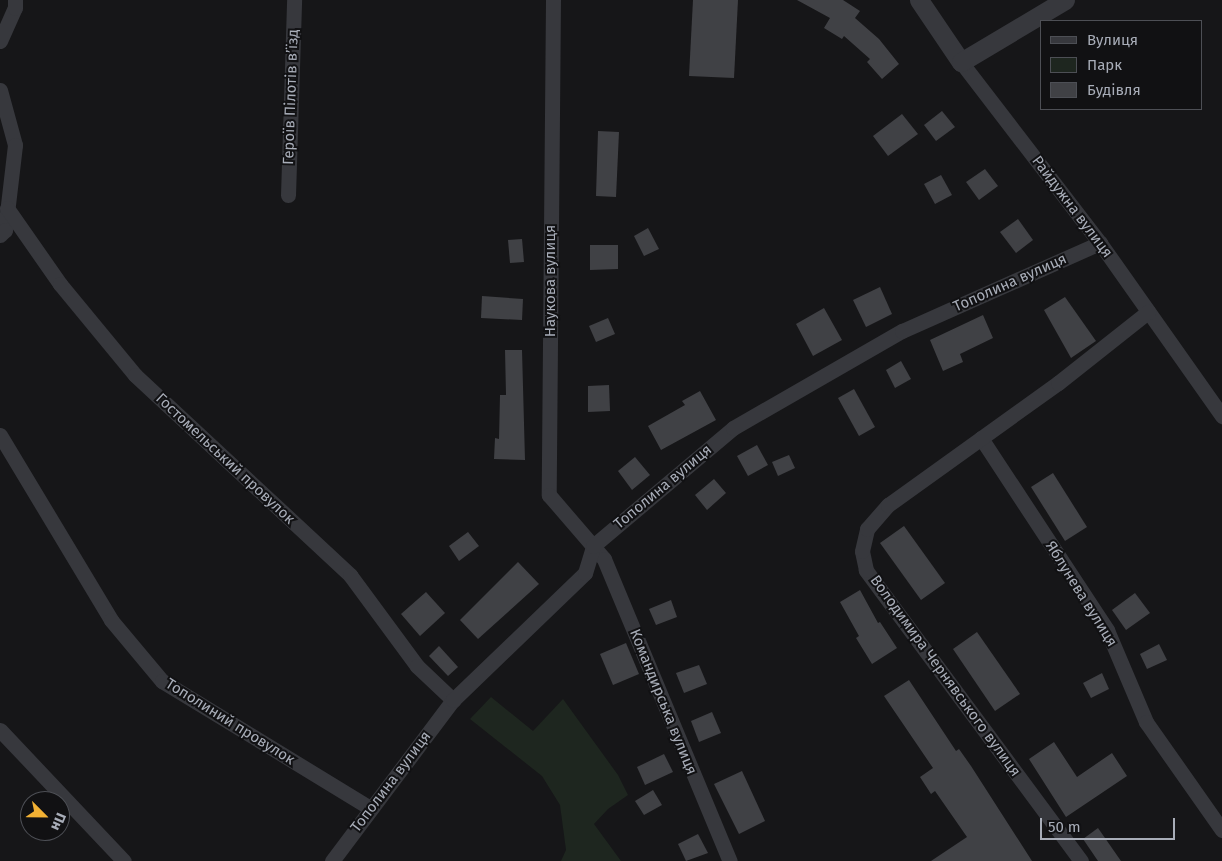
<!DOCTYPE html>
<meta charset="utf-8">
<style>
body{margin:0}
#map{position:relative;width:1222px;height:861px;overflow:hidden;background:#161618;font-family:"Fira Sans",sans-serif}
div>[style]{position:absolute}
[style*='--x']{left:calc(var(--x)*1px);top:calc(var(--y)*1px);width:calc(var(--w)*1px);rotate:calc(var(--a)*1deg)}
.green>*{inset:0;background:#1e261f}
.building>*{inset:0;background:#404145}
.minor>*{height:15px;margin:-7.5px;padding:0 7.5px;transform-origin:7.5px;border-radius:7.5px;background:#37383d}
.tertiary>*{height:19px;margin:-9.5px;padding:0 9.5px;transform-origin:9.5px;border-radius:9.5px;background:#37383d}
span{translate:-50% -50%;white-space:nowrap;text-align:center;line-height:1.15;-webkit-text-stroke:4px #111113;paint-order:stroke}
.street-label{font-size:15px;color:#a8adb8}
.legend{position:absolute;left:1040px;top:20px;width:162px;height:90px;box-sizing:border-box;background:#111113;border:1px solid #4d4f55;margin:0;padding:6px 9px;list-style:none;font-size:15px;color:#a8adb8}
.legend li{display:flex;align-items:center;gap:10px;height:25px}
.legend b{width:25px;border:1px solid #4d4f55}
.north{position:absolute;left:20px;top:791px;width:50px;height:50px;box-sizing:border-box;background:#111113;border:1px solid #4d4f55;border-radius:50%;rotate:113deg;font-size:14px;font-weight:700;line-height:20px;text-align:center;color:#a8adb8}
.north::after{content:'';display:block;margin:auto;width:18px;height:22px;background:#f2b134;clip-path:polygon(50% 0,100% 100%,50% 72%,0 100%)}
.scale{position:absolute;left:1040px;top:818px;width:135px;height:22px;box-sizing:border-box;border:2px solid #a8adb8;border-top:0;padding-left:6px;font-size:15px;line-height:18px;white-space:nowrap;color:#a8adb8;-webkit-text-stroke:4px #111113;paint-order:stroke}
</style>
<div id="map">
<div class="green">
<div style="clip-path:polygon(491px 697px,533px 731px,563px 699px,618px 775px,628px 795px,608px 809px,594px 824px,621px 861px,561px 861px,566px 850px,560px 805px,542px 776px,470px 719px)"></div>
</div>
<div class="building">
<div style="clip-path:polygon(693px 0,738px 0,734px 78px,689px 76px)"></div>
<div style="clip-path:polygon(797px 0,843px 0,860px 11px,855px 18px,879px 39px,899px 64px,882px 79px,867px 62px,870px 59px,844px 36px,842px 39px,824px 28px,830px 18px)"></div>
<div style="clip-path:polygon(942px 111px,955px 127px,936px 141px,924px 125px)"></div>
<div style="clip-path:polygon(902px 114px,918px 134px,888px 156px,873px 136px)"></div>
<div style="clip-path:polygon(598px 131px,619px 132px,616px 197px,596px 196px)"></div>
<div style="clip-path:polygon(985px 169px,998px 186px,979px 200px,966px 182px)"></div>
<div style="clip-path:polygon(941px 175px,952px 195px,935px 204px,924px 184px)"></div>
<div style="clip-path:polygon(1018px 219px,1033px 240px,1016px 253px,1000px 232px)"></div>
<div style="clip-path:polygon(648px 228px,659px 249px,644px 256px,634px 236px)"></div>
<div style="clip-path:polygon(522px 239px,524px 262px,510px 263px,508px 240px)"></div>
<div style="clip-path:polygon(590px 245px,618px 245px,618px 269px,590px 270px)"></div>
<div style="clip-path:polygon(880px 287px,892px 314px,866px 327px,853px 300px)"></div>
<div style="clip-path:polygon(482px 296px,523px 299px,522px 320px,481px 318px)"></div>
<div style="clip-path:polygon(1065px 297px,1096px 341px,1071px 358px,1044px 310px)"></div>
<div style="clip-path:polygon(824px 308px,842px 340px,813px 356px,796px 324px)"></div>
<div style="clip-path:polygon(983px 315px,993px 338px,960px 354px,963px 362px,943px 371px,930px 340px)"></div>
<div style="clip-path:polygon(608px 318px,615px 334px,596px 342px,589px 326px)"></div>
<div style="clip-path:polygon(505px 350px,522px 350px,525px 460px,494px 459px,495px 438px,499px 439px,500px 395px,506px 395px)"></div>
<div style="clip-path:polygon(901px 361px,911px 379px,895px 388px,886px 370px)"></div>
<div style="clip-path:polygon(609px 385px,610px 411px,588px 412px,588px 386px)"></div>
<div style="clip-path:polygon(854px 389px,875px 427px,859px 436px,838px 398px)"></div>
<div style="clip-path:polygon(700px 391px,716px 420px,661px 450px,648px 426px,685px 405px,682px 401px)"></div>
<div style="clip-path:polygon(757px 445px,768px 465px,748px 476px,737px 456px)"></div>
<div style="clip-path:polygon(789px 455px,795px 468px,778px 476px,772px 462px)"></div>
<div style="clip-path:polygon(635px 457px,650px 475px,632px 490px,618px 471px)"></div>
<div style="clip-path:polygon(1053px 473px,1087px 527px,1065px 541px,1031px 487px)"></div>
<div style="clip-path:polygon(714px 479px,726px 493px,707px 510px,695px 495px)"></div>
<div style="clip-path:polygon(904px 526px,945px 583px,921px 600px,880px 543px)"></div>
<div style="clip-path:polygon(468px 532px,479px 546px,459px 561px,449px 546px)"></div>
<div style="clip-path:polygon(518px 562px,539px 584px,478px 639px,460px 620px)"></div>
<div style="clip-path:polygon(860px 590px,878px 623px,880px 622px,897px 648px,872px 664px,856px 638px,859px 636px,840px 602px)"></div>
<div style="clip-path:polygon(426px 592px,445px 613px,420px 636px,401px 614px)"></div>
<div style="clip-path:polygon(1135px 593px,1150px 613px,1126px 630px,1112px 610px)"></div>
<div style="clip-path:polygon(671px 600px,677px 617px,656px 625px,649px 609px)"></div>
<div style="clip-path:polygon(977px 632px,1020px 694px,995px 711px,953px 649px)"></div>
<div style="clip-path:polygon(626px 643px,639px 674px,613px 685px,600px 654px)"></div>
<div style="clip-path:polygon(1159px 644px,1167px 660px,1147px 669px,1140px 654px)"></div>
<div style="clip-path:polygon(439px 646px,458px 667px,448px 676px,429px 656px)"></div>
<div style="clip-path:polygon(699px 665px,707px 684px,684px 693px,676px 673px)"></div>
<div style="clip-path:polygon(1102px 673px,1109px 689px,1091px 698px,1083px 683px)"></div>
<div style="clip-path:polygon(909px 680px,956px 751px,959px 749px,971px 766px,1032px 861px,931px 861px,967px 837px,935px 791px,931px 794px,920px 777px,933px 768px,884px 696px)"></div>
<div style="clip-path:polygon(712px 712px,721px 733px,699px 742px,691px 721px)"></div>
<div style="clip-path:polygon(1054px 742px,1077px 777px,1112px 753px,1127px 776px,1066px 817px,1029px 759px)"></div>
<div style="clip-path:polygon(664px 754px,673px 772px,645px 785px,637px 767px)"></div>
<div style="clip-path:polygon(742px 771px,765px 821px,739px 834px,714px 784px)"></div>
<div style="clip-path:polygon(653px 790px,662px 805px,644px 815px,635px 801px)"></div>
<div style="clip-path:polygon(1098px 828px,1121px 861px,1098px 861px,1083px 839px)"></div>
<div style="clip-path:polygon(698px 834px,708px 853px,686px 861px,678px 844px)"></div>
</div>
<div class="minor">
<div style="--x:553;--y:0;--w:495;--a:90.5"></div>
<div style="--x:549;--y:495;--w:84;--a:49.3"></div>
<div style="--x:604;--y:559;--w:327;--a:67.4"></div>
<div style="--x:0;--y:41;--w:36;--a:-66"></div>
<div style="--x:15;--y:8;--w:8;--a:-90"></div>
<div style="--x:961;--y:62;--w:228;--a:52.5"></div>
<div style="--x:1100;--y:243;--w:212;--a:54.8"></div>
<div style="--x:0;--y:90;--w:57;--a:74.7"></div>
<div style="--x:15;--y:145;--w:86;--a:96.7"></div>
<div style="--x:5;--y:230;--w:7;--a:135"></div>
<div style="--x:288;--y:195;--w:195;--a:-88.2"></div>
<div style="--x:7;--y:208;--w:93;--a:55.1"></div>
<div style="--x:60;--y:284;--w:118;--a:50.5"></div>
<div style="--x:135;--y:375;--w:294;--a:42.9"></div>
<div style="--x:350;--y:575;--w:113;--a:53.6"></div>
<div style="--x:417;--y:666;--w:50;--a:43.4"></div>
<div style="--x:0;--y:435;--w:216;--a:59"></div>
<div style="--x:111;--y:620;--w:80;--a:50.1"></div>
<div style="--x:162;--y:681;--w:244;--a:31.4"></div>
<div style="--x:981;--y:438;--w:230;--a:56.7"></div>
<div style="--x:1107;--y:630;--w:100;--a:67"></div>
<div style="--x:1146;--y:722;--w:132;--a:54.9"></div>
<div style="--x:0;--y:730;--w:180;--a:46.6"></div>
<div style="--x:332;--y:861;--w:201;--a:-53.1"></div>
<div style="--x:453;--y:700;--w:183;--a:-43.9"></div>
<div style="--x:585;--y:573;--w:28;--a:-73"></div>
<div style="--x:593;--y:546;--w:183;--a:-40.1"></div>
<div style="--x:733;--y:428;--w:195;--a:-29.9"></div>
<div style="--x:902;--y:331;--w:217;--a:-24"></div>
<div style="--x:1081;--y:861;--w:362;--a:-126.5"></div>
<div style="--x:866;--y:570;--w:19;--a:-102"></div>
<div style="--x:862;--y:551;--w:23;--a:-77"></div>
<div style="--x:867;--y:529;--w:32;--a:-49"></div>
<div style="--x:888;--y:505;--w:209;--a:-35.7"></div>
<div style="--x:1058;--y:383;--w:115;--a:-38.3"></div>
</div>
<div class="tertiary">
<div style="--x:919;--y:0;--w:75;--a:55.9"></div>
<div style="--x:961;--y:62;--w:121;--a:-30.8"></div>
</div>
<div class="street-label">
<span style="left:291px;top:97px;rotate:-88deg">Героїв Пілотів в’їзд</span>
<span style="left:1072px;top:207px;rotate:53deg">Райдужна вулиця</span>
<span style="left:551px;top:281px;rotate:-90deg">Наукова вулиця</span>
<span style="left:1010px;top:283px;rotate:-24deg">Тополина вулиця</span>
<span style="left:225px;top:459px;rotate:43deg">Гостомельський провулок</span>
<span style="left:663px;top:487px;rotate:-40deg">Тополина вулиця</span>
<span style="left:1081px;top:594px;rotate:58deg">Яблунева вулиця</span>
<span style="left:945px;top:676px;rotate:54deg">Володимира Чернявського вулиця</span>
<span style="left:663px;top:702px;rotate:68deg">Командирська вулиця</span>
<span style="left:230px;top:722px;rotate:32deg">Тополиний провулок</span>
<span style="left:391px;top:782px;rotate:-53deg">Тополина вулиця</span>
</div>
<ul class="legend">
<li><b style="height:6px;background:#37383d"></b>Вулиця</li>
<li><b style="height:14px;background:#1e261f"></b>Парк</li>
<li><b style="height:14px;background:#404145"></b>Будівля</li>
</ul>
<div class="north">Пн</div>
<div class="scale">50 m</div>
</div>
